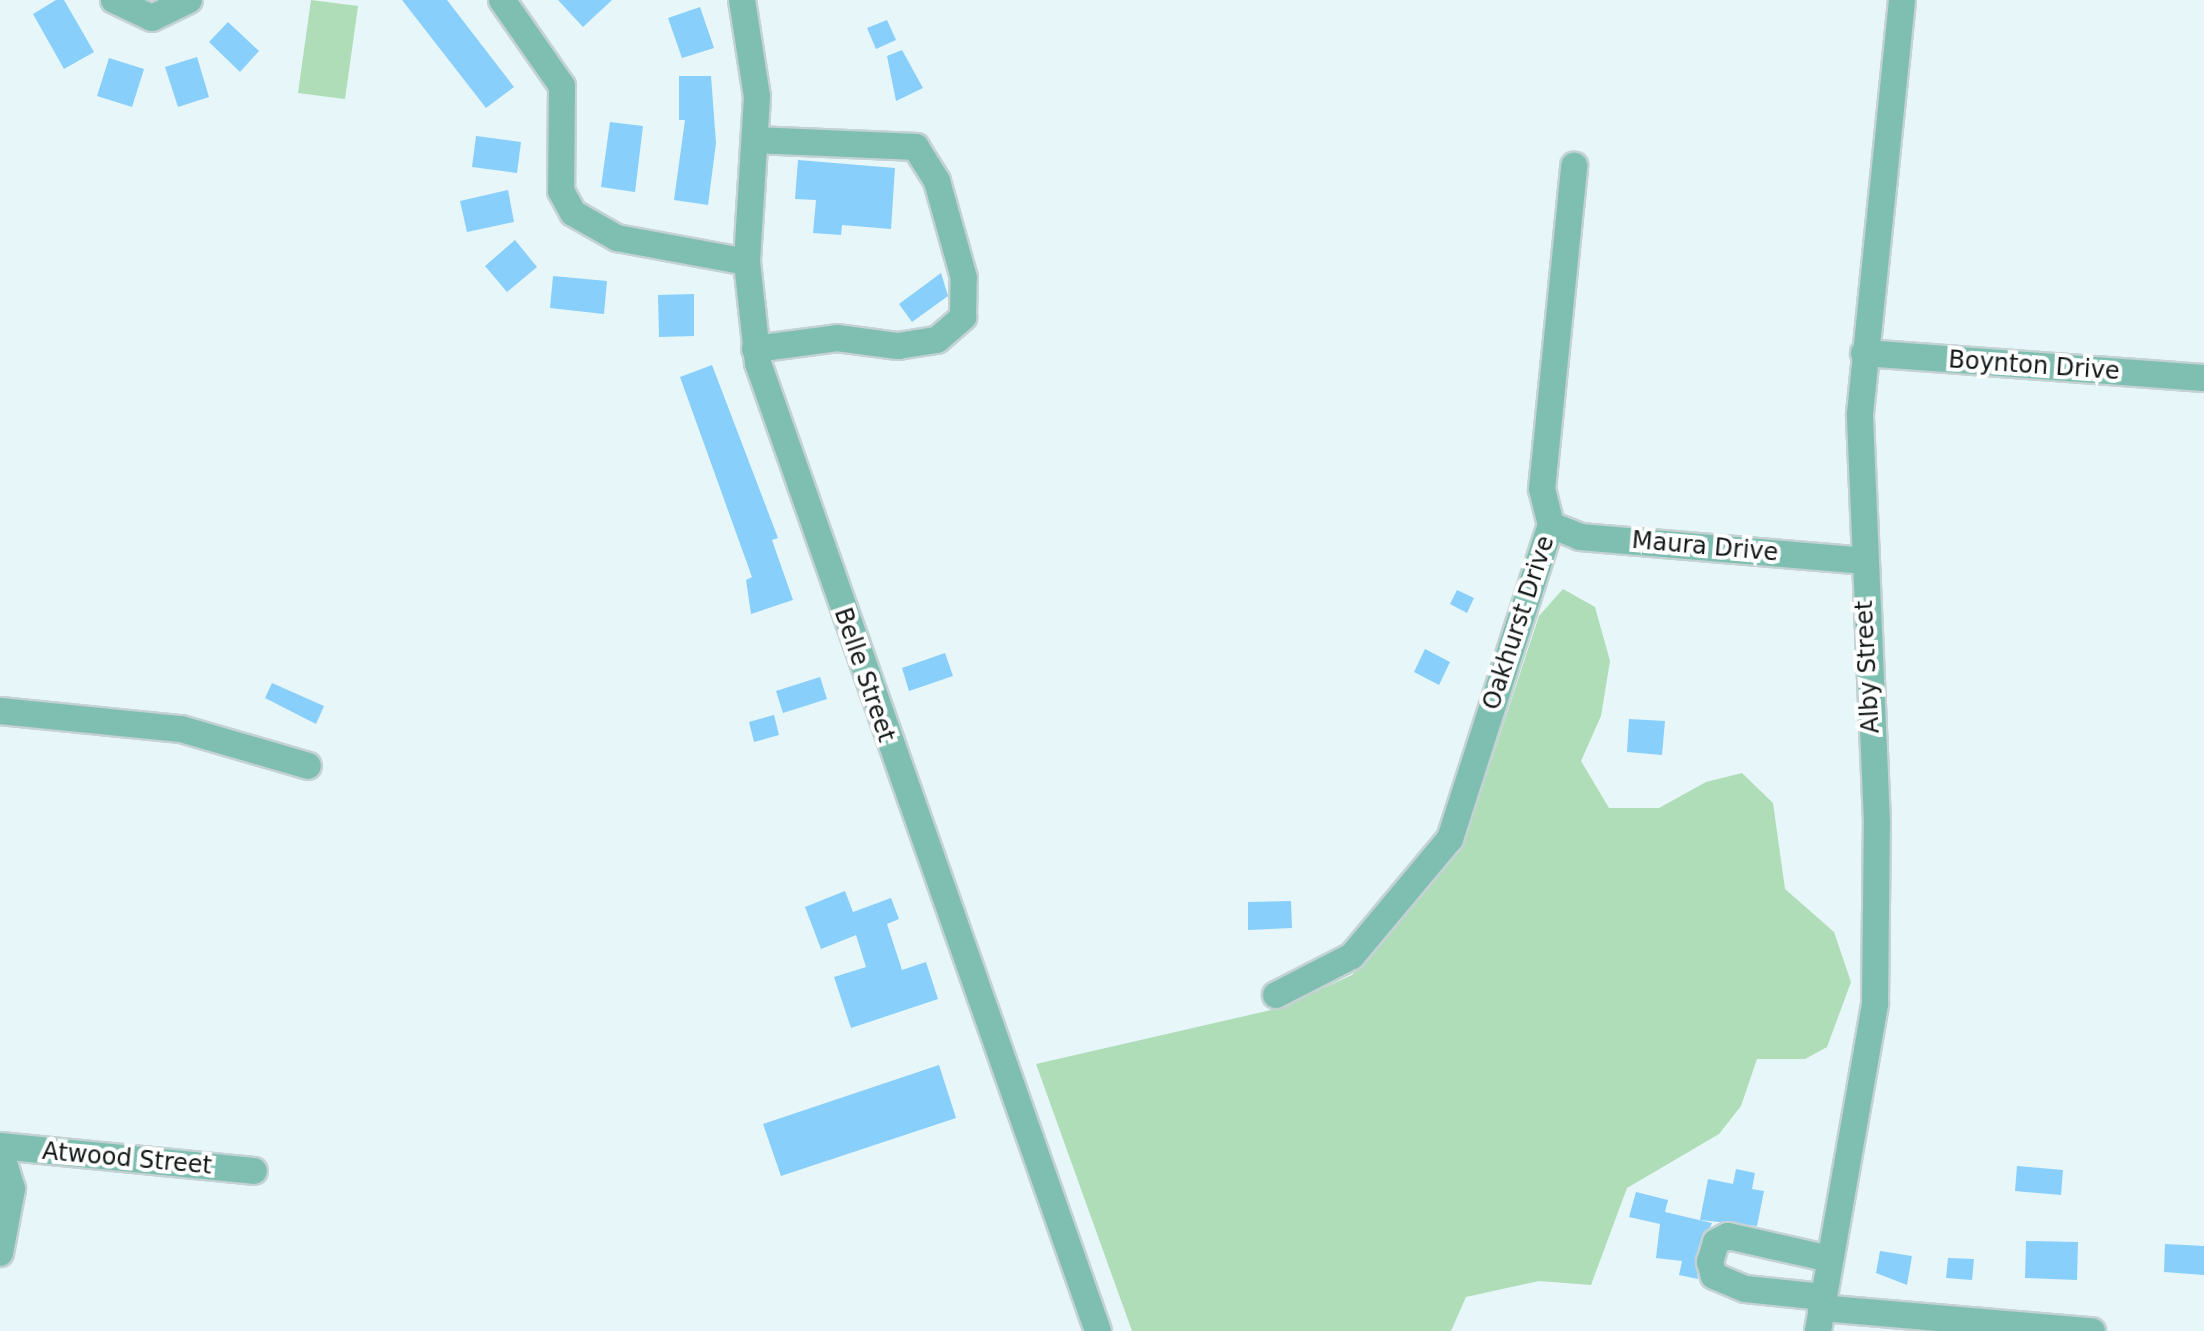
<!DOCTYPE html>
<style>
body{margin:0}
#map{position:relative;width:2204px;height:1331px;overflow:hidden;background:#e7f6f8;font-family:"DejaVu Sans",sans-serif}
div>[style]{position:absolute}
[style*='--x']{left:calc(var(--x)*1px);top:calc(var(--y)*1px);width:calc(var(--w)*1px);rotate:calc(var(--a)*1deg)}
.green>*{inset:0;background:#aeddb7}
.building>*{inset:0;background:#88cffb}
.roads{filter:drop-shadow(2px 0 #c5d2d4) drop-shadow(-2px 0 #c5d2d4) drop-shadow(0 2px #c5d2d4) drop-shadow(0 -2px #c5d2d4)}
.minor>*{height:26px;margin:-13px;padding:0 13px;transform-origin:13px;border-radius:13px;background:#7ebfb1}
span{translate:-50% -50%;white-space:nowrap;text-align:center;line-height:1.15;-webkit-text-stroke:8px #fff;paint-order:stroke}
.street-label{font-size:24px;color:#111717}
</style>
<div id="map">
<div class="green">
<div style="clip-path:polygon(311px 0,358px 6px,345px 99px,298px 93px)"></div>
<div style="clip-path:polygon(1563px 589px,1595px 607px,1610px 661px,1601px 716px,1581px 761px,1609px 808px,1659px 808px,1706px 782px,1742px 773px,1773px 803px,1785px 889px,1834px 932px,1851px 982px,1827px 1047px,1805px 1059px,1757px 1059px,1741px 1106px,1719px 1134px,1627px 1188px,1591px 1285px,1539px 1281px,1466px 1297px,1451px 1331px,1132px 1331px,1036px 1064px,1280px 1008px,1352px 975px,1431px 884px,1474px 813px,1539px 616px)"></div>
</div>
<div class="building">
<div style="clip-path:polygon(56px 0,64px 0,94px 52px,64px 69px,33px 14px)"></div>
<div style="clip-path:polygon(402px 0,447px 0,514px 87px,486px 108px)"></div>
<div style="clip-path:polygon(558px 0,612px 0,583px 27px)"></div>
<div style="clip-path:polygon(700px 7px,714px 48px,682px 58px,668px 18px)"></div>
<div style="clip-path:polygon(887px 20px,896px 40px,876px 49px,867px 28px)"></div>
<div style="clip-path:polygon(228px 22px,259px 51px,240px 72px,209px 42px)"></div>
<div style="clip-path:polygon(902px 50px,923px 88px,896px 101px,887px 56px)"></div>
<div style="clip-path:polygon(197px 57px,209px 97px,178px 107px,165px 67px)"></div>
<div style="clip-path:polygon(109px 58px,144px 69px,132px 107px,97px 96px)"></div>
<div style="clip-path:polygon(679px 76px,711px 76px,716px 143px,708px 205px,674px 200px,685px 120px,679px 120px)"></div>
<div style="clip-path:polygon(610px 122px,643px 126px,635px 192px,601px 187px)"></div>
<div style="clip-path:polygon(476px 136px,521px 142px,517px 173px,472px 167px)"></div>
<div style="clip-path:polygon(798px 160px,895px 168px,891px 229px,842px 225px,841px 235px,813px 233px,816px 200px,795px 199px)"></div>
<div style="clip-path:polygon(508px 190px,514px 222px,467px 232px,460px 201px)"></div>
<div style="clip-path:polygon(515px 240px,537px 267px,507px 292px,485px 266px)"></div>
<div style="clip-path:polygon(941px 273px,948px 296px,912px 322px,899px 304px)"></div>
<div style="clip-path:polygon(553px 276px,607px 281px,604px 314px,550px 308px)"></div>
<div style="clip-path:polygon(694px 294px,694px 336px,659px 337px,658px 295px)"></div>
<div style="clip-path:polygon(712px 365px,778px 538px,772px 540px,793px 600px,751px 614px,746px 580px,752px 577px,680px 377px)"></div>
<div style="clip-path:polygon(1457px 590px,1474px 598px,1467px 613px,1450px 604px)"></div>
<div style="clip-path:polygon(1425px 649px,1450px 662px,1439px 685px,1414px 672px)"></div>
<div style="clip-path:polygon(945px 653px,953px 676px,909px 691px,902px 668px)"></div>
<div style="clip-path:polygon(820px 677px,827px 699px,783px 713px,776px 691px)"></div>
<div style="clip-path:polygon(272px 683px,324px 706px,316px 724px,265px 698px)"></div>
<div style="clip-path:polygon(774px 715px,779px 735px,754px 742px,749px 722px)"></div>
<div style="clip-path:polygon(1629px 719px,1665px 721px,1662px 755px,1627px 752px)"></div>
<div style="clip-path:polygon(845px 891px,853px 912px,891px 898px,899px 919px,887px 924px,902px 970px,926px 962px,938px 999px,851px 1028px,834px 977px,866px 967px,856px 935px,821px 949px,805px 907px)"></div>
<div style="clip-path:polygon(1291px 901px,1292px 928px,1248px 930px,1248px 902px)"></div>
<div style="clip-path:polygon(939px 1065px,956px 1118px,781px 1176px,763px 1124px)"></div>
<div style="clip-path:polygon(2017px 1166px,2063px 1170px,2061px 1195px,2015px 1191px)"></div>
<div style="clip-path:polygon(1736px 1169px,1755px 1173px,1752px 1189px,1764px 1191px,1757px 1226px,1700px 1220px,1708px 1179px,1733px 1184px)"></div>
<div style="clip-path:polygon(1636px 1192px,1668px 1200px,1665px 1212px,1712px 1223px,1695px 1257px,1698px 1279px,1679px 1275px,1682px 1261px,1656px 1258px,1660px 1224px,1629px 1217px)"></div>
<div style="clip-path:polygon(2026px 1241px,2078px 1242px,2077px 1280px,2025px 1278px)"></div>
<div style="clip-path:polygon(2165px 1244px,2204px 1246px,2204px 1275px,2164px 1272px)"></div>
<div style="clip-path:polygon(1880px 1251px,1912px 1256px,1907px 1285px,1876px 1273px)"></div>
<div style="clip-path:polygon(1948px 1258px,1974px 1259px,1972px 1280px,1946px 1278px)"></div>
</div>
<div class="roads">
<div class="minor">
<div style="--x:114;--y:0;--w:42;--a:25.3"></div>
<div style="--x:152;--y:18;--w:41;--a:-25.9"></div>
<div style="--x:502;--y:0;--w:105;--a:55.1"></div>
<div style="--x:562;--y:86;--w:105;--a:90.5"></div>
<div style="--x:561;--y:191;--w:25;--a:61"></div>
<div style="--x:573;--y:213;--w:51;--a:29.6"></div>
<div style="--x:617;--y:238;--w:132;--a:10.5"></div>
<div style="--x:742;--y:0;--w:98;--a:81.2"></div>
<div style="--x:757;--y:97;--w:165;--a:93.5"></div>
<div style="--x:747;--y:262;--w:102;--a:83.8"></div>
<div style="--x:758;--y:363;--w:1026;--a:70.65"></div>
<div style="--x:755;--y:349;--w:83;--a:-7.6"></div>
<div style="--x:837;--y:338;--w:62;--a:7.5"></div>
<div style="--x:898;--y:346;--w:39;--a:-9"></div>
<div style="--x:937;--y:340;--w:35;--a:-41"></div>
<div style="--x:963;--y:317;--w:39;--a:-89"></div>
<div style="--x:964;--y:278;--w:101;--a:-105.6"></div>
<div style="--x:937;--y:181;--w:40;--a:-122"></div>
<div style="--x:916;--y:147;--w:160;--a:-177.5"></div>
<div style="--x:1864;--y:353;--w:341;--a:4.2"></div>
<div style="--x:1551;--y:525;--w:31;--a:22"></div>
<div style="--x:1580;--y:537;--w:284;--a:4.8"></div>
<div style="--x:0;--y:711;--w:182;--a:5.7"></div>
<div style="--x:181;--y:729;--w:132;--a:16.2"></div>
<div style="--x:1276;--y:995;--w:85;--a:-27.2"></div>
<div style="--x:1352;--y:956;--w:153;--a:-50.1"></div>
<div style="--x:1450;--y:839;--w:330;--a:-72.2"></div>
<div style="--x:1551;--y:525;--w:37;--a:-104"></div>
<div style="--x:1542;--y:489;--w:325;--a:-84.3"></div>
<div style="--x:0;--y:1146;--w:255;--a:5.6"></div>
<div style="--x:0;--y:1150;--w:41;--a:72.9"></div>
<div style="--x:12;--y:1189;--w:65;--a:100.6"></div>
<div style="--x:1823;--y:1297;--w:78;--a:-174.1"></div>
<div style="--x:1745;--y:1289;--w:34;--a:-157"></div>
<div style="--x:1714;--y:1276;--w:15;--a:-106"></div>
<div style="--x:1710;--y:1262;--w:21;--a:-73"></div>
<div style="--x:1716;--y:1242;--w:13;--a:-27"></div>
<div style="--x:1728;--y:1236;--w:105;--a:12.7"></div>
<div style="--x:1821;--y:1308;--w:272;--a:4.9"></div>
<div style="--x:1818;--y:1331;--w:333;--a:-80.1"></div>
<div style="--x:1875;--y:1003;--w:180;--a:-89.4"></div>
<div style="--x:1877;--y:823;--w:409;--a:-92.4"></div>
<div style="--x:1860;--y:414;--w:416;--a:-84.2"></div>
</div>
</div>
<div class="street-label">
<span style="left:2034px;top:366px;rotate:4deg">Boynton Drive</span>
<span style="left:1705px;top:547px;rotate:5deg">Maura Drive</span>
<span style="left:1519px;top:623px;rotate:-72deg">Oakhurst Drive</span>
<span style="left:1868px;top:667px;rotate:-93deg">Alby Street</span>
<span style="left:864px;top:675px;rotate:71deg">Belle Street</span>
<span style="left:127px;top:1159px;rotate:5deg">Atwood Street</span>
</div>
</div>
